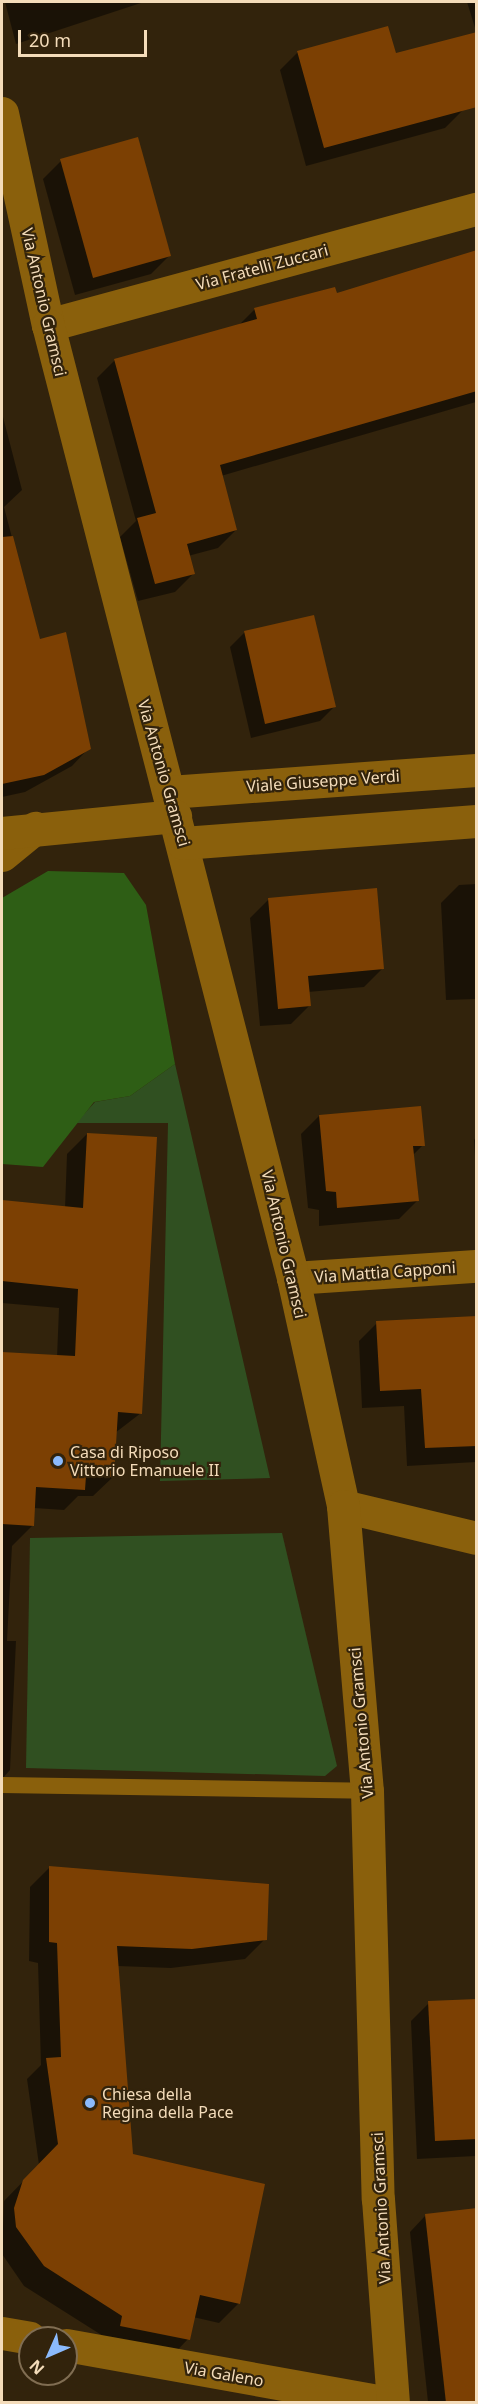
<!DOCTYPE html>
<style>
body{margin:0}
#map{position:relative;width:478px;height:2404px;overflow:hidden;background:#32230c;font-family:"Noto Sans",sans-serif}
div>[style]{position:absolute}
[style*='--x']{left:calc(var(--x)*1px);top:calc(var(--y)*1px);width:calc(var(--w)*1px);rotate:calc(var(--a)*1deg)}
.green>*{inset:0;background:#305021}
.forest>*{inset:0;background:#2e5e15}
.shadow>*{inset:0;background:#0007}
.building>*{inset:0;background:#7c4003}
.service>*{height:16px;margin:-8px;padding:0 8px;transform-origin:8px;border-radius:8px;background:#8a600c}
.minor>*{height:33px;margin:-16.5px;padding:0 16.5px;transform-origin:16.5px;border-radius:16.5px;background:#8a600c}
.tertiary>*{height:33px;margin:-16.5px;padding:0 16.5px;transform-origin:16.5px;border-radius:16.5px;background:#8a600c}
.dots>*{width:16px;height:16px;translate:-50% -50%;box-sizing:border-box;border:3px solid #32230c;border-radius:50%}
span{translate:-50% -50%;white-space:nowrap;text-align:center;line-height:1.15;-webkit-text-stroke:4.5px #32230c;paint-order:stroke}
.street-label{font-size:16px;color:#f4dcba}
.poi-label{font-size:16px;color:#f4dcba}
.left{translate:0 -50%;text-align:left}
.frame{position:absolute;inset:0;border:3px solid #f4dcba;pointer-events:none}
.north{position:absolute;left:18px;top:2326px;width:60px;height:60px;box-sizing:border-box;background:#32230c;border:2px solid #806d52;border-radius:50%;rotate:225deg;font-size:16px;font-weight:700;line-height:24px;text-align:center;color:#f4dcba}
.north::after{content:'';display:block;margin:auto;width:21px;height:27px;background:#8bbafc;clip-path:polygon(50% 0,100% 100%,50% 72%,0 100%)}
.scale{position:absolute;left:18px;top:30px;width:129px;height:27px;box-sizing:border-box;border:3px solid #f4dcba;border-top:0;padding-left:8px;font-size:18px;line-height:21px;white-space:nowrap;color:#f4dcba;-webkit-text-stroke:4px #32230c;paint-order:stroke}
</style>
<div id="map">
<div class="green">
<div style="clip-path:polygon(175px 1064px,270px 1478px,160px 1481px,168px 1123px,76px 1123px,95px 1102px,130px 1096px)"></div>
<div style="clip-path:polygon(282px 1533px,337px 1766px,325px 1776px,26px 1768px,30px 1538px)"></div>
</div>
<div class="forest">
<div style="clip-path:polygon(48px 871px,124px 873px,146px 905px,175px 1064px,130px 1096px,94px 1102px,43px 1167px,2px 1164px,2px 898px)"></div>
</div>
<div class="shadow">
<div style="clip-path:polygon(5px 2px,144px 2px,16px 44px)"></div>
<div style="clip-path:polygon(467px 2px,476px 2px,476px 31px)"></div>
<div style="clip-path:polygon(298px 52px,395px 55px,463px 110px,445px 128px,306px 166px,280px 70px)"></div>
<div style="clip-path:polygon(61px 161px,169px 256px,151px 274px,75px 295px,43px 179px)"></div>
<div style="clip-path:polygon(476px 269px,476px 402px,221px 476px,236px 530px,218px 548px,188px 556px,193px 574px,175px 592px,138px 601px,120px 537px,136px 521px,97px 378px,115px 360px,238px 326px,255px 309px)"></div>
<div style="clip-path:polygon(2px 413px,22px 490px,4px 507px,39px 641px,89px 748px,72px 766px,25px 792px,2px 797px)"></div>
<div style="clip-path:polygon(313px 617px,334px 707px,320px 721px,251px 738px,230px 647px,244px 633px)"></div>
<div style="clip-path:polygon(476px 884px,476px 999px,446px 1000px,441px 903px,459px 885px)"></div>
<div style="clip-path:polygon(268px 900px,382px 969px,364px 987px,308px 992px,309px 1006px,291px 1024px,260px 1026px,250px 918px)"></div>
<div style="clip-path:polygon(319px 1116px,423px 1145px,413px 1155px,417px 1201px,399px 1219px,319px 1226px,319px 1210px,308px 1208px,301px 1134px)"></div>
<div style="clip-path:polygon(87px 1134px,141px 1413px,115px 1433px,113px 1477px,93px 1496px,78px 1496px,64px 1510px,34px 1508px,33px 1525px,12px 1546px,7px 1641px,16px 1641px,10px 1770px,2px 1779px,2px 1354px,57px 1357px,59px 1308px,2px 1303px,2px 1202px,65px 1208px,67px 1154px)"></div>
<div style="clip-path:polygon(476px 1137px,476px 1171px,474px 1140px)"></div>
<div style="clip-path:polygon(476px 1318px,476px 1462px,407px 1466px,404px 1406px,362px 1408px,359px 1341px,377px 1323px)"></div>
<div style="clip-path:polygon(50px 1867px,265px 1939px,245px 1959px,171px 1968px,117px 1966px,131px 2155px,239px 2303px,219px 2323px,193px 2317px,188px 2339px,169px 2359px,103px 2336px,24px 2286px,2px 2254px,4px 2201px,39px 2165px,27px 2079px,41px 2065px,38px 1963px,29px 1961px,30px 1887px)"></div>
<div style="clip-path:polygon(476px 2000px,476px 2156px,417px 2159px,411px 2021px,429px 2003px)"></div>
<div style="clip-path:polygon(425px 2216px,476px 2402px,428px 2402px,410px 2232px)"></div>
</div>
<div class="building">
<div style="clip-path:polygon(388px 26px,396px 53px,477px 32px,477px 107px,324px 148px,297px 51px)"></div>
<div style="clip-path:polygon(138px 137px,171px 256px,93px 278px,60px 159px)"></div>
<div style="clip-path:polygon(477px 250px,477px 391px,220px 465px,237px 530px,187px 544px,195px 574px,155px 584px,137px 518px,156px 513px,114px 359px,257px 319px,254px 308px,335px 287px,337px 293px)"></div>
<div style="clip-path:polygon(13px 536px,40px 639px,66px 632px,91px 749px,44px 775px,2px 784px,2px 537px)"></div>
<div style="clip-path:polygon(314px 615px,336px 707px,265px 724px,244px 631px)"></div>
<div style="clip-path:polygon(377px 888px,384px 969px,308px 976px,311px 1006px,278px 1009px,268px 898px)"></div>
<div style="clip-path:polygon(421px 1106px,425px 1146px,413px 1146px,419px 1201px,337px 1208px,336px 1192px,326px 1191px,319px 1115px)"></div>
<div style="clip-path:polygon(87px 1133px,157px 1137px,142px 1414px,118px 1412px,114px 1477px,86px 1476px,85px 1490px,36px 1487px,34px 1526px,2px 1524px,2px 1352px,75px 1356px,78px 1289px,2px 1281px,2px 1200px,83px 1208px)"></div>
<div style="clip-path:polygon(477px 1316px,477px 1446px,425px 1448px,421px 1389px,380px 1391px,376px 1321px)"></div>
<div style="clip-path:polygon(49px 1866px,269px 1884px,267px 1940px,192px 1949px,117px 1946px,133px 2154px,265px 2184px,240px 2304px,200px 2295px,190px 2340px,120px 2326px,122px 2316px,44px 2266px,16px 2227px,14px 2208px,23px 2180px,58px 2144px,46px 2058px,61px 2057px,57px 1943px,49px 1942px)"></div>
<div style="clip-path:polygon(477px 1999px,477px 2139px,435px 2141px,428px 2001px)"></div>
<div style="clip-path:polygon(477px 2208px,477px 2403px,446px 2403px,425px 2214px)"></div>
</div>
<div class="service">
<div style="--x:2;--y:1785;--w:365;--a:0.9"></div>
</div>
<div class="minor">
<div style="--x:48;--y:325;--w:443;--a:-15.2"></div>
<div style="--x:2;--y:855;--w:43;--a:-39.3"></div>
<div style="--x:293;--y:1278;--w:183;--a:-3.8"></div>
<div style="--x:343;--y:1506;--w:137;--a:13.5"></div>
<div style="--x:2;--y:2333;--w:28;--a:10"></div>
<div style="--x:66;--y:2345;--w:321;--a:10.2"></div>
</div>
<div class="tertiary">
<div style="--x:2;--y:113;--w:217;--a:77.8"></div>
<div style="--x:48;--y:325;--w:984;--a:75.58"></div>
<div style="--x:293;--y:1278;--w:233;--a:77.6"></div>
<div style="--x:343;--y:1506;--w:286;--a:85.2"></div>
<div style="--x:367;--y:1791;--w:408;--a:88.5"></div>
<div style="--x:378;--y:2199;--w:204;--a:85.8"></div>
<div style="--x:169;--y:792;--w:308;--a:-4.1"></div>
<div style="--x:2;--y:833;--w:174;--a:-5.6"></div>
<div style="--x:183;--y:843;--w:294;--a:-4.3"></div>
</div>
<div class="dots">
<div style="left:58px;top:1461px;background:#8bbafc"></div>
<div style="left:90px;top:2103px;background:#8bbafc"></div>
</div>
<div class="street-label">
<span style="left:262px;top:267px;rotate:-15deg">Via Fratelli Zuccari</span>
<span style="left:44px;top:302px;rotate:77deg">Via Antonio Gramsci</span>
<span style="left:164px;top:773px;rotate:74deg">Via Antonio Gramsci</span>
<span style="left:323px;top:781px;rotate:-4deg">Viale Giuseppe Verdi</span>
<span style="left:284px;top:1244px;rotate:77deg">Via Antonio Gramsci</span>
<span style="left:385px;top:1272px;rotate:-4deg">Via Mattia Capponi</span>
<span style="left:361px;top:1723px;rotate:-95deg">Via Antonio Gramsci</span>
<span style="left:381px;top:2208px;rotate:-93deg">Via Antonio Gramsci</span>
<span style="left:224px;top:2374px;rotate:10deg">Via Galeno</span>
</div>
<div class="poi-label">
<span class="left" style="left:70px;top:1461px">Casa di Riposo<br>Vittorio Emanuele II</span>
<span class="left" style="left:102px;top:2103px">Chiesa della<br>Regina della Pace</span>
</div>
<div class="frame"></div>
<div class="north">N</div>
<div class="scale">20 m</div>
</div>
